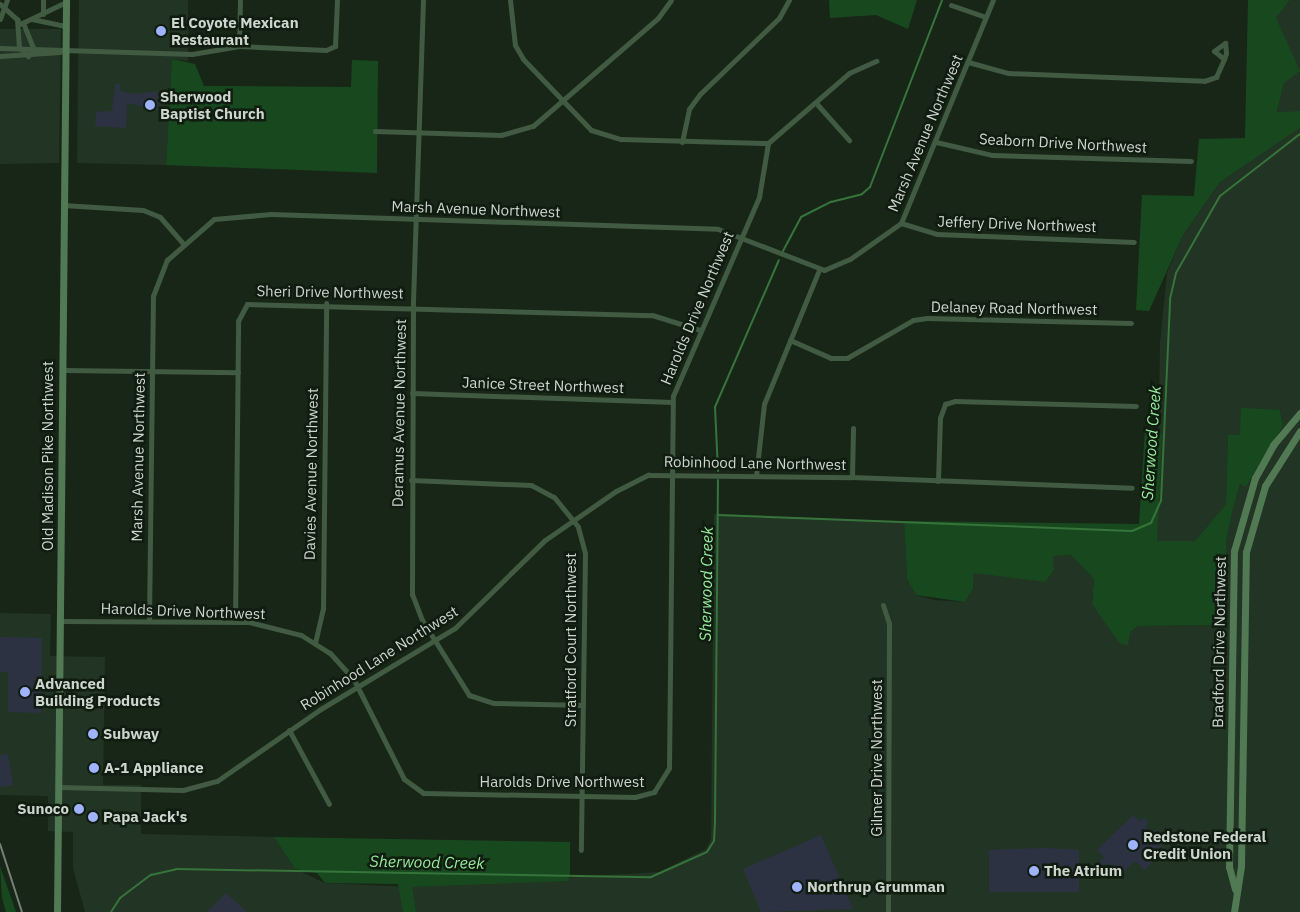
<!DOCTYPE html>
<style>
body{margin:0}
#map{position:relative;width:1300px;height:912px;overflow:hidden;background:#182618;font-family:"IBM Plex Sans",sans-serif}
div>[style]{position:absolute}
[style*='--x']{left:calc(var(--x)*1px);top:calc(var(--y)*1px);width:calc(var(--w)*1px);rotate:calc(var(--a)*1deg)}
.built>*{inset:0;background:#223423}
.green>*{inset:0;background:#18491e}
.stream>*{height:2px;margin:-1px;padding:0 1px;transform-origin:1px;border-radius:1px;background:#36743b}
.building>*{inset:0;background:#2d3243}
.minor>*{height:5px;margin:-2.5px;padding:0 2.5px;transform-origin:2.5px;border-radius:2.5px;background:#415a42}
.secondary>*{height:7px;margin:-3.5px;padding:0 3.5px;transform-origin:3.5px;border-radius:3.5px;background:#517953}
.rail>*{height:2px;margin:-1px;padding:0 1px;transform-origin:1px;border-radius:1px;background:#768176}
.dots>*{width:14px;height:14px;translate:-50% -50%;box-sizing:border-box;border:2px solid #0f1c0f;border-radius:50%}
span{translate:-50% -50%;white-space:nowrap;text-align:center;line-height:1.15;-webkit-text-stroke:5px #0f1c0f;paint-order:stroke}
.poi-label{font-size:15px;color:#cdd6cd;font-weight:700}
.left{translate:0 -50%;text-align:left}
.right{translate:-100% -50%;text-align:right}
.street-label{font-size:15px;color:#cdd6cd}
.water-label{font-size:16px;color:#98ed9d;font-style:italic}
</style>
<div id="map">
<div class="built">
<div style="clip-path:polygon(79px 0,188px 0,188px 61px,172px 59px,166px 165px,77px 163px)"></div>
<div style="clip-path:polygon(1290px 0,1300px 0,1300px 111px,1277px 113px,1284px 83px,1276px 18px)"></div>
<div style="clip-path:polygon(0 29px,61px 29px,59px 163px,0 164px)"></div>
<div style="clip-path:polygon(1300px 128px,1300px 912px,85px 912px,73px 868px,73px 832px,48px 831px,48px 796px,0 795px,0 613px,51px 614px,50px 656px,105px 657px,103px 785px,141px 785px,141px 834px,274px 837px,295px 869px,325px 883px,411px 887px,659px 872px,706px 849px,711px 839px,714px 514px,904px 521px,907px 579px,916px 595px,934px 600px,965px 602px,973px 589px,974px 572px,1045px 582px,1053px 556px,1071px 555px,1094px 579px,1092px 604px,1130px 632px,1138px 626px,1226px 625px,1226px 542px,1233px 509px,1240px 484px,1246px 486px,1283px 426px,1280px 410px,1240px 436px,1228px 436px,1226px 504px,1195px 541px,1157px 541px,1160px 343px,1167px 273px,1183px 235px,1220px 182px)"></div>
</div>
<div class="green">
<div style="clip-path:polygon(829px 0,917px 0,908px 29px,876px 15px,830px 18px)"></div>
<div style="clip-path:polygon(1248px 0,1290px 0,1276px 18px,1300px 71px,1284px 83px,1277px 112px,1300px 111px,1300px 128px,1220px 182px,1183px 235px,1149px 311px,1136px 310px,1142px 195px,1194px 196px,1199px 139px,1245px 138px)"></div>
<div style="clip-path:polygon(172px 59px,195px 64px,204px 86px,351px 87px,352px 60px,378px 61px,377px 173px,166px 165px)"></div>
<div style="clip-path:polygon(1241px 408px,1280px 410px,1283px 426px,1246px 487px,1240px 484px,1233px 509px,1226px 542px,1226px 625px,1138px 626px,1130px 632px,1128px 645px,1120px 644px,1092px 604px,1094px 579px,1071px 555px,1053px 556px,1054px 570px,1045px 582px,974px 573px,973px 589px,965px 602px,916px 595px,907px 579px,904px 521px,1139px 524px,1145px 429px,1157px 430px,1162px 435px,1157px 541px,1195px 541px,1226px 504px,1228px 435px,1240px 435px)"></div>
<div style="clip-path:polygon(274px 837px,570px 842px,570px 874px,568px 881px,412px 887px,416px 912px,403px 912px,398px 884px,325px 883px,317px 873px,295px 869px)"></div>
<div style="clip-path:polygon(0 866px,16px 912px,6px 912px,2px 898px)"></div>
</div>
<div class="stream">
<div style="--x:783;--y:251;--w:38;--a:-62"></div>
<div style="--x:801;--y:217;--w:34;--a:-27"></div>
<div style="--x:831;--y:202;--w:32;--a:-14"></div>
<div style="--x:862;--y:194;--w:11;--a:-41"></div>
<div style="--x:870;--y:187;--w:200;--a:-68.9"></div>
<div style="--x:718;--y:471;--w:64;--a:-92.7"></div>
<div style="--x:715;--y:407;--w:160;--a:-66.5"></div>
<div style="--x:718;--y:515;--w:414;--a:2.2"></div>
<div style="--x:1132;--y:531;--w:21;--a:-23"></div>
<div style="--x:1151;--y:523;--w:24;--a:-66"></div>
<div style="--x:1161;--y:501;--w:202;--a:-87.4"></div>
<div style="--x:1170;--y:299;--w:27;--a:-77"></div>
<div style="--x:1176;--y:273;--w:89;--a:-60.3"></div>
<div style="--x:1220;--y:196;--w:101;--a:-37.8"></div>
<div style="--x:111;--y:912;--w:17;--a:-57"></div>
<div style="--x:120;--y:898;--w:39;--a:-37"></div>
<div style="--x:151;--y:875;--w:26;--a:-13"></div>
<div style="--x:176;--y:869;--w:475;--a:1"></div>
<div style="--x:651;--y:877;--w:61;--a:-24.1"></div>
<div style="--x:707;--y:852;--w:13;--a:-58"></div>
<div style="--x:714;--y:841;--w:20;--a:-87"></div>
<div style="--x:715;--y:821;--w:341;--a:-89.5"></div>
</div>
<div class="building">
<div style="clip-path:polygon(115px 84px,120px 84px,120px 91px,134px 94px,158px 91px,158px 110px,127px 103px,126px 128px,95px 126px,96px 112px,112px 111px)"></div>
<div style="clip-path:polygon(0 637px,42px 638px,41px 713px,8px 712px,8px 672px,0 672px)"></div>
<div style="clip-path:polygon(8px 754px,13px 785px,0 787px,0 755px)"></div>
<div style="clip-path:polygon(1133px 815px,1140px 822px,1142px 818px,1148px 820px,1146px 828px,1156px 831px,1162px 846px,1147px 857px,1152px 862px,1145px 870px,1135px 861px,1121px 875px,1109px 863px,1102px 866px,1100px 860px,1105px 858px,1097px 850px)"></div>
<div style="clip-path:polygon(821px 835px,853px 909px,761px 912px,743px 869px)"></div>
<div style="clip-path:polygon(1045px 848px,1079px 850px,1079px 892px,989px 892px,989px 850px)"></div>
<div style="clip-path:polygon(226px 893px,247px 912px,207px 912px)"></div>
</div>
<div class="minor">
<div style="--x:240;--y:0;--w:46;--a:91.2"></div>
<div style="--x:239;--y:46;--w:87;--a:2.6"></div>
<div style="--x:326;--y:50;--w:10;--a:-24"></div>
<div style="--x:335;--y:46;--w:46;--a:-87.5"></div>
<div style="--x:423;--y:0;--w:306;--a:91.9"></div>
<div style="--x:413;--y:306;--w:288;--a:90.2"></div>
<div style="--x:412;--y:594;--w:28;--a:69"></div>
<div style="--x:422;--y:620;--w:89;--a:57.9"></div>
<div style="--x:469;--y:695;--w:26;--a:18"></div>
<div style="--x:494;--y:703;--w:89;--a:1.3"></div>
<div style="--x:510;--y:0;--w:45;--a:83.7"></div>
<div style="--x:515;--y:45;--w:16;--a:60"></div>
<div style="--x:523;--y:59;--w:98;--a:46.2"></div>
<div style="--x:591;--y:130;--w:31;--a:17"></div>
<div style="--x:621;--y:139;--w:147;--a:1.6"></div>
<div style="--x:768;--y:143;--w:107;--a:-40.8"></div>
<div style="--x:849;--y:73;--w:30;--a:-24"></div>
<div style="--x:0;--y:4;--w:24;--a:42"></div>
<div style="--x:951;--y:5;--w:37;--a:19"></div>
<div style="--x:43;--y:14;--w:14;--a:-90"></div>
<div style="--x:0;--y:19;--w:20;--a:-70"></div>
<div style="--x:17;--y:19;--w:28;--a:86"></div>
<div style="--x:19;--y:47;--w:13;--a:45"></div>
<div style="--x:28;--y:56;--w:8;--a:-45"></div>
<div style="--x:34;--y:50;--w:29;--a:-112"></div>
<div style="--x:32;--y:19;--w:35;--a:12"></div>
<div style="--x:20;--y:24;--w:51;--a:-25.6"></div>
<div style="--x:1225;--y:43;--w:10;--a:84"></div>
<div style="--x:1226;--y:53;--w:6;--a:108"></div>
<div style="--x:1224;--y:59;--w:13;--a:-141"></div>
<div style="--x:1214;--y:51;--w:14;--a:-36"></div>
<div style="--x:0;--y:48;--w:192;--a:1.8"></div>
<div style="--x:192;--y:54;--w:48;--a:-9.7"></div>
<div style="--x:0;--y:56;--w:60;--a:-3.8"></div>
<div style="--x:968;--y:62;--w:41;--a:15.4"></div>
<div style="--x:1008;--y:73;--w:196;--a:2.3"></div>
<div style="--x:1204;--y:81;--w:13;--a:-18"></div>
<div style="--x:1216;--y:77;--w:20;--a:-66"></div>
<div style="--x:816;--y:103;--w:50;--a:48.3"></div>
<div style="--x:375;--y:131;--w:126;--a:1.8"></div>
<div style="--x:501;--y:135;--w:33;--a:-16"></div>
<div style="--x:533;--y:126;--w:165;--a:-40.8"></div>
<div style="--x:658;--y:18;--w:22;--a:-54"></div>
<div style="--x:682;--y:142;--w:34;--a:-78"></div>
<div style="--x:689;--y:109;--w:19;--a:-54"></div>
<div style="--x:700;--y:94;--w:110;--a:-43.9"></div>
<div style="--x:779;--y:18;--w:21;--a:-61"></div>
<div style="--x:936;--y:142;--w:57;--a:13.1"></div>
<div style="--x:992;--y:155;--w:199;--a:1.7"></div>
<div style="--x:63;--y:205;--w:80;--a:3.6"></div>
<div style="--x:143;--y:210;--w:18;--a:22"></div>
<div style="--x:160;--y:217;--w:37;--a:49"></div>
<div style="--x:901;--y:223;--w:38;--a:17"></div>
<div style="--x:937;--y:234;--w:197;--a:2.3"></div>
<div style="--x:790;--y:340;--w:45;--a:23.7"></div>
<div style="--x:831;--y:358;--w:16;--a:0"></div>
<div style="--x:847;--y:358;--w:76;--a:-29.9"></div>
<div style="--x:913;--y:320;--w:14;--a:-8"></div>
<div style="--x:927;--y:318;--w:204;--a:1.4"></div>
<div style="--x:63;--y:370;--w:175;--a:0.7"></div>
<div style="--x:412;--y:393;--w:261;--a:2"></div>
<div style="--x:756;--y:476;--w:72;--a:-83.7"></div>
<div style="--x:764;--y:404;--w:145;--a:-67.7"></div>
<div style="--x:852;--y:477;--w:49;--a:-88.8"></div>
<div style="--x:411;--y:480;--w:120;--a:2.4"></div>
<div style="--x:531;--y:485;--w:26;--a:28"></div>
<div style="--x:554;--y:497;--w:38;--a:51"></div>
<div style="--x:578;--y:527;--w:27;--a:75"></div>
<div style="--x:585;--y:553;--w:297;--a:90.8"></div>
<div style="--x:938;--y:481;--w:63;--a:-88.2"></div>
<div style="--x:940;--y:418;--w:15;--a:-70"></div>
<div style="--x:945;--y:404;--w:10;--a:-17"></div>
<div style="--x:955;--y:401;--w:181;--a:1.6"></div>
<div style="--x:883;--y:605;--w:19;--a:72"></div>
<div style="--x:889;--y:623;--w:289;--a:90.2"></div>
<div style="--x:60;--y:621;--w:189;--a:0.3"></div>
<div style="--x:249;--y:622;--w:54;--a:14"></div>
<div style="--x:301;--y:635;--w:34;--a:32"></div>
<div style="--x:330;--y:653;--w:36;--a:48"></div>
<div style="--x:354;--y:680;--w:111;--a:63.2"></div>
<div style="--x:404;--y:779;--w:24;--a:36"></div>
<div style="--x:423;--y:793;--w:212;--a:1.1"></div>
<div style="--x:635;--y:797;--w:20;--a:-15"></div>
<div style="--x:654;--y:792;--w:28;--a:-58"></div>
<div style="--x:669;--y:768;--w:372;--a:-89.4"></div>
<div style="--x:673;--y:396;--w:217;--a:-66.6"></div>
<div style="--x:759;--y:197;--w:55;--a:-80.5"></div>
<div style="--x:149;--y:621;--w:325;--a:-89.3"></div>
<div style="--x:153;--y:296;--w:39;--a:-69"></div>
<div style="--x:167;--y:260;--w:62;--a:-41.1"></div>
<div style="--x:214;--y:219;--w:57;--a:-5"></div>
<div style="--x:271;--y:214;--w:447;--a:1.9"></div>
<div style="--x:718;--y:229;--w:114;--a:21.1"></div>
<div style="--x:824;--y:270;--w:28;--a:-23"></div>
<div style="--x:850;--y:259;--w:62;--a:-35.2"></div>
<div style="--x:901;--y:223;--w:241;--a:-67.6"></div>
<div style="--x:235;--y:622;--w:301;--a:-89.4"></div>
<div style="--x:238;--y:321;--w:19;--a:-62"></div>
<div style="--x:247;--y:304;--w:405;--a:1.6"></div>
<div style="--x:652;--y:315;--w:50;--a:17.4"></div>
<div style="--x:315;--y:643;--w:35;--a:-77"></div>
<div style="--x:323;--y:609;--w:306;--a:-89.4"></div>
<div style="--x:289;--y:730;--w:84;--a:61.6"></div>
<div style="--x:58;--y:787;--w:125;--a:1.4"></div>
<div style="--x:183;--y:790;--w:35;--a:-15"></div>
<div style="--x:217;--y:781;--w:124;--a:-34.8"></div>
<div style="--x:319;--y:710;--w:159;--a:-31.1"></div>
<div style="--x:455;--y:628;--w:126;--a:-44.4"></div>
<div style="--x:545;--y:540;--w:86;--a:-34.6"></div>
<div style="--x:616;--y:491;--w:36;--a:-27"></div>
<div style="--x:648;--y:475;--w:204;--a:0.6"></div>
<div style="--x:852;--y:477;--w:280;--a:2.2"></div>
</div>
<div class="secondary">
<div style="--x:1235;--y:889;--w:23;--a:-105"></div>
<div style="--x:1229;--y:867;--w:316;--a:-89.1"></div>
<div style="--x:1234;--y:551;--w:76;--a:-74"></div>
<div style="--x:1255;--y:478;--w:38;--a:-61"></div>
<div style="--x:1273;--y:445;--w:42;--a:-49.8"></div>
<div style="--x:57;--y:912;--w:912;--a:-89.43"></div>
<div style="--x:1234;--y:912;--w:47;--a:-81.3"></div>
<div style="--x:1241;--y:866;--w:314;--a:-89.1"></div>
<div style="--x:1246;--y:552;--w:69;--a:-73.9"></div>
<div style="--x:1265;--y:486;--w:65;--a:-57.5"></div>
</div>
<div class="rail">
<div style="--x:0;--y:844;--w:71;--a:72.1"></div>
</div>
<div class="dots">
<div style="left:161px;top:31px;background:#9fb3fd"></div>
<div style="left:150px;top:105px;background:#9fb3fd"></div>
<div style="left:25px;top:692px;background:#9fb3fd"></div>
<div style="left:93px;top:734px;background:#9fb3fd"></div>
<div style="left:94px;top:768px;background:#9fb3fd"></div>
<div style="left:79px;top:809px;background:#9fb3fd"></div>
<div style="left:93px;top:817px;background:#9fb3fd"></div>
<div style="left:1133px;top:845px;background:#9fb3fd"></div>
<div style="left:1034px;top:871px;background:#9fb3fd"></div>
<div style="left:797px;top:887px;background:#9fb3fd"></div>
</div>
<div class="poi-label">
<span class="left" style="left:171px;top:31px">El Coyote Mexican<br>Restaurant</span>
<span class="left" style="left:160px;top:105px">Sherwood<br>Baptist Church</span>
<span class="left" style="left:35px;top:692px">Advanced<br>Building Products</span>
<span class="left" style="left:103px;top:734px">Subway</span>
<span class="left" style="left:104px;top:768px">A-1 Appliance</span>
<span class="right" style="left:69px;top:809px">Sunoco</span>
<span class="left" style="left:103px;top:817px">Papa Jack's</span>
<span class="left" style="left:1143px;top:845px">Redstone Federal<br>Credit Union</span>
<span class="left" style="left:1044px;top:871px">The Atrium</span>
<span class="left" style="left:807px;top:887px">Northrup Grumman</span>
</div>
<div class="street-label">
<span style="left:925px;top:133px;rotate:-67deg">Marsh Avenue Northwest</span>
<span style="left:1063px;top:143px;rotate:3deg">Seaborn Drive Northwest</span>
<span style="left:476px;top:209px;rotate:2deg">Marsh Avenue Northwest</span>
<span style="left:1017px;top:224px;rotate:2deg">Jeffery Drive Northwest</span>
<span style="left:330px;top:292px;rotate:1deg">Sheri Drive Northwest</span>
<span style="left:697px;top:308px;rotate:-67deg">Harolds Drive Northwest</span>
<span style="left:1014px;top:308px;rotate:1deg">Delaney Road Northwest</span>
<span style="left:543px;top:385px;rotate:2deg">Janice Street Northwest</span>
<span style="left:399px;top:413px;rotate:-89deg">Deramus Avenue Northwest</span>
<span style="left:48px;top:456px;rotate:-90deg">Old Madison Pike Northwest</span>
<span style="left:138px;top:457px;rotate:-89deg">Marsh Avenue Northwest</span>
<span style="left:755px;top:463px;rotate:1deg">Robinhood Lane Northwest</span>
<span style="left:311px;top:474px;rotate:-89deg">Davies Avenue Northwest</span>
<span style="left:183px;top:611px;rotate:2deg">Harolds Drive Northwest</span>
<span style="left:571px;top:640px;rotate:-90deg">Stratford Court Northwest</span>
<span style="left:1219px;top:642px;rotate:-89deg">Bradford Drive Northwest</span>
<span style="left:379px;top:658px;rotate:-32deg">Robinhood Lane Northwest</span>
<span style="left:877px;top:758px;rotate:-90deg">Gilmer Drive Northwest</span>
<span style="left:562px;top:782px">Harolds Drive Northwest</span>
</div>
<div class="water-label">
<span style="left:1151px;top:443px;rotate:-86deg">Sherwood Creek</span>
<span style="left:706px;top:584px;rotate:-89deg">Sherwood Creek</span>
<span style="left:427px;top:862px;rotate:1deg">Sherwood Creek</span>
</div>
</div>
